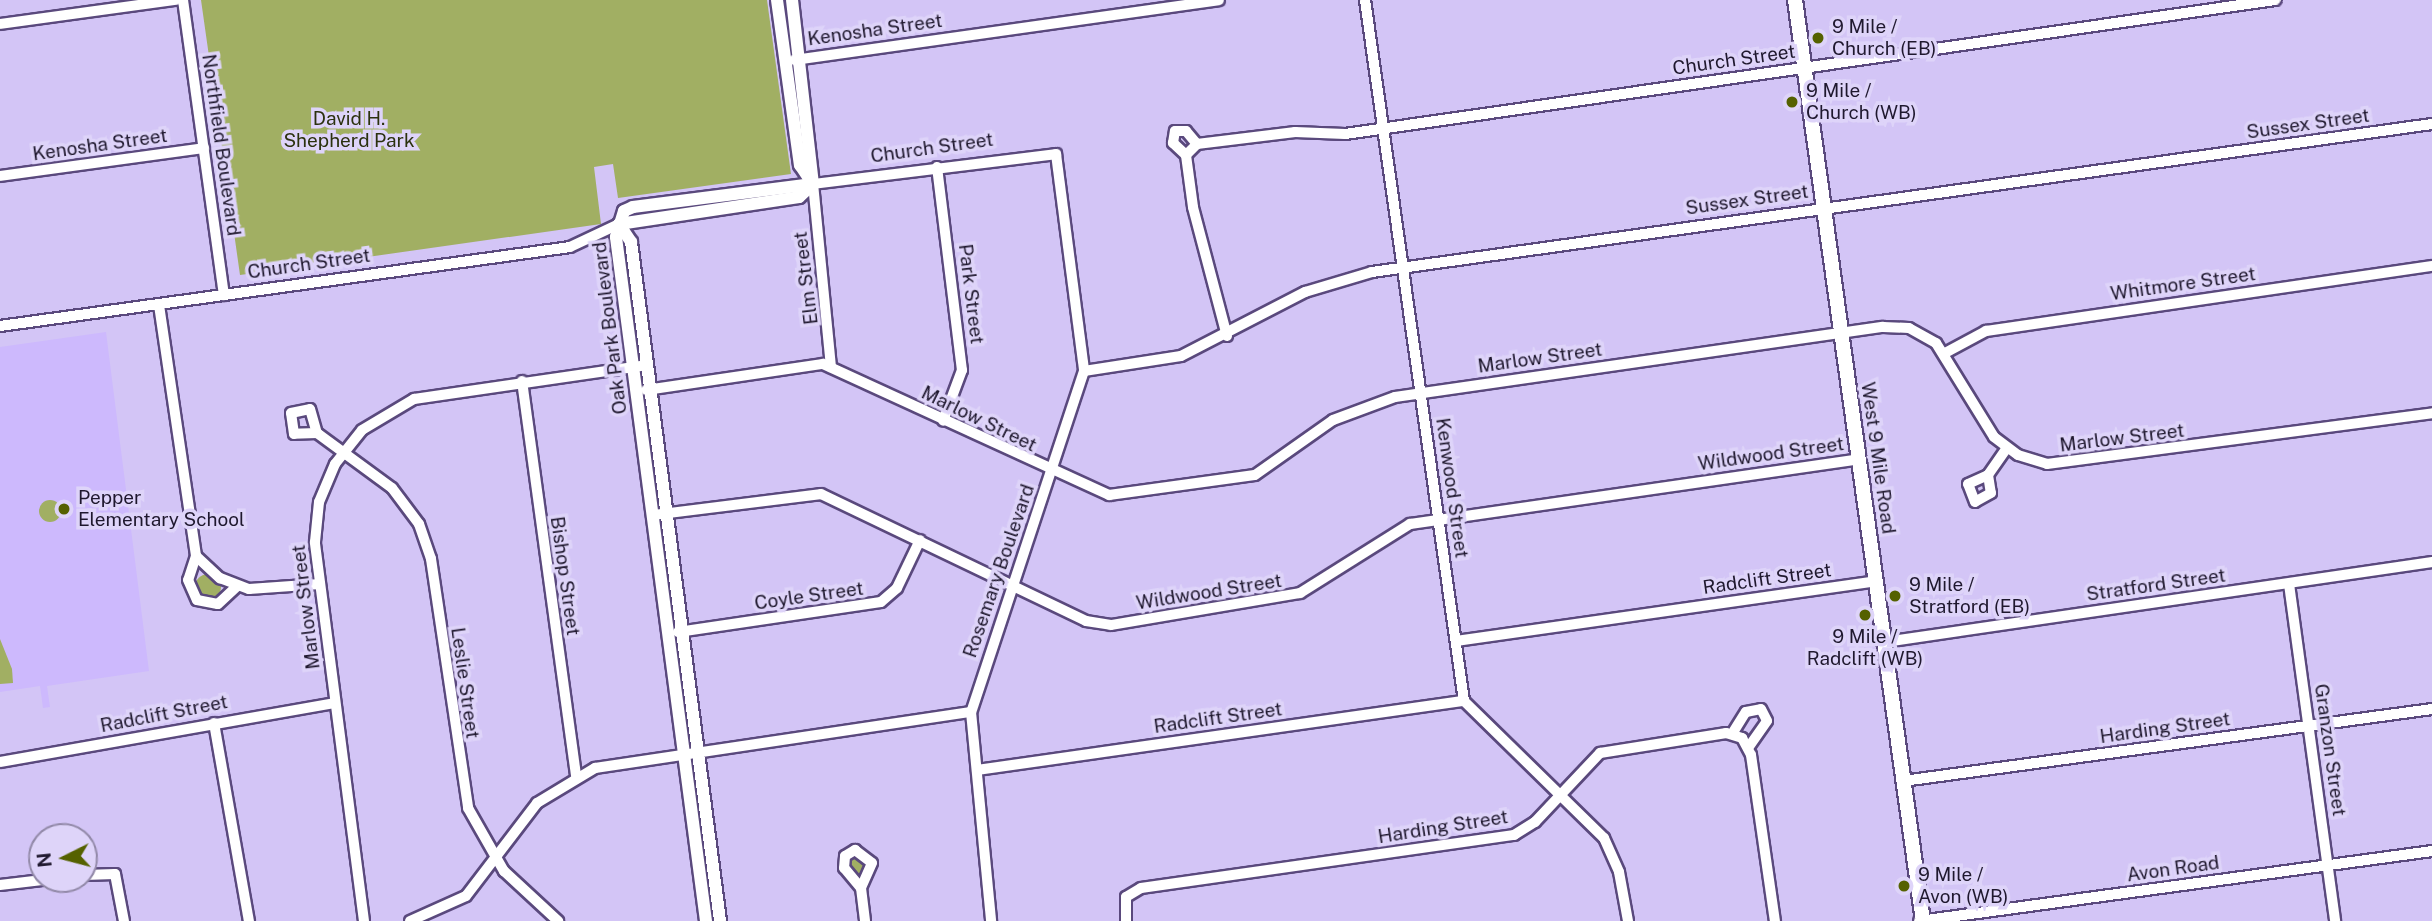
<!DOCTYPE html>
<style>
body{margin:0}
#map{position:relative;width:2432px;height:921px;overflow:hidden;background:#d3c5f6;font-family:"Public Sans",sans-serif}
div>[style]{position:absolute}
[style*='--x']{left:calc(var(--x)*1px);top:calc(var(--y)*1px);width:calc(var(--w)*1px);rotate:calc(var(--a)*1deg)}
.built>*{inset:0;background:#cdb9fd}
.green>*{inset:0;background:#a1af63}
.round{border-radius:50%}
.roads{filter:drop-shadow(2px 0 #5a497d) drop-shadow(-2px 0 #5a497d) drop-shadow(0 2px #5a497d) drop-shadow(0 -2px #5a497d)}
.minor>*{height:10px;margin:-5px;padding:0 5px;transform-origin:5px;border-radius:5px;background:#fff}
.tertiary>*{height:12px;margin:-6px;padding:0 6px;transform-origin:6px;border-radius:6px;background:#fff}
.secondary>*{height:14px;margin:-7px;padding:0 7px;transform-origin:7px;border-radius:7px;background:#fff}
.dots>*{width:19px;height:19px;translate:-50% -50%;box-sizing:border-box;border:4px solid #ded4f9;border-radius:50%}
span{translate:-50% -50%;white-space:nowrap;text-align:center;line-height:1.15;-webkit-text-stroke:7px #ded4f9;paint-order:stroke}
.poi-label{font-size:19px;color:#1f182e}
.left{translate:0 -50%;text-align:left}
.street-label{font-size:19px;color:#1f182e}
.park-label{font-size:19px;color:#2b310e}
.north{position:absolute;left:28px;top:823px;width:70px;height:70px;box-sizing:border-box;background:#ded4f9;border:2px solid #9289a8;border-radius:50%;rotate:264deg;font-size:19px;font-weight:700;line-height:28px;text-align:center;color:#1f182e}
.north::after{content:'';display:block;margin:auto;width:24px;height:32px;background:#556100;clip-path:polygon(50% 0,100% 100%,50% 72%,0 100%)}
</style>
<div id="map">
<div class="built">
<div style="clip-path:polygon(106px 332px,149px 671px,47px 686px,50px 707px,43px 708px,40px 686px,0 692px,0 347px)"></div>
</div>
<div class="green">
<div style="clip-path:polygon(201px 0,767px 0,791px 174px,618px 198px,613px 164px,594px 167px,601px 224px,240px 275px)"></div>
<div class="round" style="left:39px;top:500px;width:22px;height:22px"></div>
<div class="round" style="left:195px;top:574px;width:26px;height:26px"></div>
<div style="clip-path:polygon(0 639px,12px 669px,13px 683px,0 684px)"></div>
<div class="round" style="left:849px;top:858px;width:16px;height:16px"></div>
</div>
<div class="roads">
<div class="minor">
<div style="--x:183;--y:0;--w:298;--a:82.1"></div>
<div style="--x:1365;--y:0;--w:708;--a:81.96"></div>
<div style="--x:1464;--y:701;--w:196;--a:44.4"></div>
<div style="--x:1604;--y:838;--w:37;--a:66"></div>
<div style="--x:1619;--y:872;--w:50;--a:79.6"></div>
<div style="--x:0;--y:24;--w:178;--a:-7.8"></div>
<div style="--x:794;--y:60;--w:429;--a:-8"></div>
<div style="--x:1186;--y:155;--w:18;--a:-137"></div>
<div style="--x:1173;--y:143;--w:12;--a:-81"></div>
<div style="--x:1175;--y:131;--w:11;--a:0"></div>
<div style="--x:1186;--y:131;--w:17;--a:50"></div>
<div style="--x:937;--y:167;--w:205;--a:83"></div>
<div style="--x:962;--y:370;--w:54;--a:110.4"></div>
<div style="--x:0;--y:176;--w:206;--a:-7.8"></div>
<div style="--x:159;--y:305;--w:254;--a:81.6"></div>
<div style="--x:196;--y:556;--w:33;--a:43"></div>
<div style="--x:220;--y:578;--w:31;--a:21"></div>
<div style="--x:249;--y:589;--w:71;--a:-4"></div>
<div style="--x:0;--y:326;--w:575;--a:-7.89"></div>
<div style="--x:570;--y:247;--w:54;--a:-25.1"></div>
<div style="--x:1227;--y:336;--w:133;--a:-104.8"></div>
<div style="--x:1193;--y:207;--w:52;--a:-97.7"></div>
<div style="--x:1186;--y:155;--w:16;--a:-45"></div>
<div style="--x:1197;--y:144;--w:99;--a:-7"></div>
<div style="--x:1295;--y:132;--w:50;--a:2.3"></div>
<div style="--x:1345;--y:134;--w:940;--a:-8.2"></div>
<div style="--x:1945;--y:353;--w:47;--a:-28.2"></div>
<div style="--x:1986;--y:331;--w:451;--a:-8.3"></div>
<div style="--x:831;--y:367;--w:184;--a:-95.6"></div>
<div style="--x:813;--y:184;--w:245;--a:-7"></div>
<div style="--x:1056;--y:154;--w:219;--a:82.6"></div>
<div style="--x:1084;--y:371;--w:359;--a:108.3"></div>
<div style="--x:971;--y:712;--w:210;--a:84.5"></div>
<div style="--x:1084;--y:371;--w:98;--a:-8.8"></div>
<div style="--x:1181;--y:356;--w:140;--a:-27.3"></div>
<div style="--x:1305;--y:292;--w:70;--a:-16.6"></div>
<div style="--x:1372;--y:272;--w:1070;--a:-7.95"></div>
<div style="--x:522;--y:381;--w:399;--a:82.2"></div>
<div style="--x:646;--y:390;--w:179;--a:-8.4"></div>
<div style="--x:823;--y:364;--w:315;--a:24.6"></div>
<div style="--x:1109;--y:495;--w:147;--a:-7.8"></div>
<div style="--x:1255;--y:475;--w:95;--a:-35.2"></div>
<div style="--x:1333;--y:420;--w:66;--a:-20.4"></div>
<div style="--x:1395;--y:397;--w:493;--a:-8.2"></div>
<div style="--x:1883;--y:327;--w:26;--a:2"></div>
<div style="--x:1909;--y:328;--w:31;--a:29"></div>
<div style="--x:1936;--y:343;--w:110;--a:58.3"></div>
<div style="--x:1994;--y:437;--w:30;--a:37"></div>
<div style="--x:2018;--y:455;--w:30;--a:17"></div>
<div style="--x:2047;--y:464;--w:388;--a:-7.5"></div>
<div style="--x:317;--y:433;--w:23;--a:178"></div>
<div style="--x:294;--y:434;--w:21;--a:-98"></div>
<div style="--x:291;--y:413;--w:19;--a:-12"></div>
<div style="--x:310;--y:409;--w:25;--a:74"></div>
<div style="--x:317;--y:433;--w:93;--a:36.3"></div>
<div style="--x:392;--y:488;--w:45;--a:53.1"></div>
<div style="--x:419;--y:524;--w:37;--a:71"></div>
<div style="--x:431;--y:559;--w:252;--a:81.5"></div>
<div style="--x:468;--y:808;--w:73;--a:60.3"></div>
<div style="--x:504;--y:871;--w:74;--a:42.8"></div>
<div style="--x:1988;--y:475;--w:18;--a:81"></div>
<div style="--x:1991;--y:493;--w:18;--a:151"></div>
<div style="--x:1975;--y:502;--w:19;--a:-111"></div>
<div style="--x:1968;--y:484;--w:22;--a:-24"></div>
<div style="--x:1988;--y:475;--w:33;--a:-55"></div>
<div style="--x:653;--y:515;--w:169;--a:-7.1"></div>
<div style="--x:821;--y:494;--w:294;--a:25.6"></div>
<div style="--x:1086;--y:621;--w:25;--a:9"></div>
<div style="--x:1111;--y:625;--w:192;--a:-9.6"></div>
<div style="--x:1300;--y:593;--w:130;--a:-32.1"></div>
<div style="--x:1410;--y:524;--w:454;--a:-8.2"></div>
<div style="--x:196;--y:556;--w:25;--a:108"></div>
<div style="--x:188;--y:580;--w:22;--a:66"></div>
<div style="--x:197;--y:600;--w:21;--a:11"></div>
<div style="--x:218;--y:604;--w:26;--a:-43"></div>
<div style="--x:2289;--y:584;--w:340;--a:82.2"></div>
<div style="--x:678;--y:632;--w:205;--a:-8.4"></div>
<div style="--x:881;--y:602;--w:21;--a:-41"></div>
<div style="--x:897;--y:588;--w:53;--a:-64.4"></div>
<div style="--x:1456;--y:641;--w:424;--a:-8.1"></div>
<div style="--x:1885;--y:642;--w:553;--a:-8.32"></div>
<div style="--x:214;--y:723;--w:201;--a:80"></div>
<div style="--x:1732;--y:734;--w:26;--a:-58"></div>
<div style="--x:1746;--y:712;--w:15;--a:-11"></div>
<div style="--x:1761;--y:709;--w:13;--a:63"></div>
<div style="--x:1767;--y:721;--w:32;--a:125"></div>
<div style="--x:0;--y:762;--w:340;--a:-10"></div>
<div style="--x:977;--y:770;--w:492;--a:-8.1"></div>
<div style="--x:1903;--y:781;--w:534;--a:-7.75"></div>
<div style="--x:84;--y:875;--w:31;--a:-2"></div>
<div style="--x:115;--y:874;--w:48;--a:79.2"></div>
<div style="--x:0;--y:885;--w:51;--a:-6.7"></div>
<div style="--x:861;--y:888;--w:26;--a:-130"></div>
<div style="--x:844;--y:868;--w:12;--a:-85"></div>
<div style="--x:845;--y:856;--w:12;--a:-31"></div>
<div style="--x:855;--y:850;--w:21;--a:37"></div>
<div style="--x:872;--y:863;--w:27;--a:114"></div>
<div style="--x:861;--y:888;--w:33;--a:83"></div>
<div style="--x:364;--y:921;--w:382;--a:-97.4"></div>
<div style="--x:315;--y:542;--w:40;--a:-84.3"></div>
<div style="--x:319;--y:502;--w:41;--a:-67.2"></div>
<div style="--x:335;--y:464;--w:43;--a:-51.5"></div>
<div style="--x:362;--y:430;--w:61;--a:-30.8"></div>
<div style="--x:414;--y:399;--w:236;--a:-8.3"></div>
<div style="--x:410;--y:921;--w:61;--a:-24.1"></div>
<div style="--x:466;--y:896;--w:117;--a:-52.6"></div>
<div style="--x:537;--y:803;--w:68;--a:-31.1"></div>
<div style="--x:595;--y:768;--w:380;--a:-8.5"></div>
<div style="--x:1126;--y:921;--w:24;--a:-90"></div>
<div style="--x:1126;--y:897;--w:17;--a:-31"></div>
<div style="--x:1141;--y:888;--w:377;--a:-8.1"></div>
<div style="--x:1514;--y:835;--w:25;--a:-32"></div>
<div style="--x:1535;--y:822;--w:95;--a:-46.7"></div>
<div style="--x:1600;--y:753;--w:128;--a:-9"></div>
<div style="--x:1726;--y:733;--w:17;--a:17"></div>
<div style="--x:1742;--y:738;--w:19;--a:62"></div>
<div style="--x:1751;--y:755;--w:168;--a:81.8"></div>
<div style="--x:1919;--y:921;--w:518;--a:-7.77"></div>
</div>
<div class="tertiary">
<div style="--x:777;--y:0;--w:167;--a:82.1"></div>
<div style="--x:800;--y:165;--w:23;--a:56"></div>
<div style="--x:792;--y:0;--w:185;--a:83.5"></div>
<div style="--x:619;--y:224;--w:22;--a:56"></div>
<div style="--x:631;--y:242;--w:685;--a:82.53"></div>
<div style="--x:619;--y:224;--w:182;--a:-8.5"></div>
<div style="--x:799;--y:197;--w:19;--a:-43"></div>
<div style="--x:706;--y:921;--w:690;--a:-97.5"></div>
<div style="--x:616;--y:237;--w:27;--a:-73"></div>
<div style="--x:624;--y:211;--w:10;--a:-24"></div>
<div style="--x:633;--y:207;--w:181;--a:-7.3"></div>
</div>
<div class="secondary">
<div style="--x:1795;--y:0;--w:930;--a:82.09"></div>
</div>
</div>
<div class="dots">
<div style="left:1818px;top:38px;background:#556100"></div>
<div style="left:1792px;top:102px;background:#556100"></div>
<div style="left:64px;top:509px;background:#556100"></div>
<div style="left:1895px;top:596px;background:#556100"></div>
<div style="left:1865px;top:615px;background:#556100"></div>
<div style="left:1904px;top:886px;background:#556100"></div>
</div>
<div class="poi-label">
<span class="left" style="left:1832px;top:38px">9 Mile /<br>Church (EB)</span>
<span class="left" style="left:1806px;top:102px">9 Mile /<br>Church (WB)</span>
<span class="left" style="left:78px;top:509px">Pepper<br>Elementary School</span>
<span class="left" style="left:1909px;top:596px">9 Mile /<br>Stratford (EB)</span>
<span style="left:1865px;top:648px">9 Mile /<br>Radclift (WB)</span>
<span class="left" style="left:1918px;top:886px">9 Mile /<br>Avon (WB)</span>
</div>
<div class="street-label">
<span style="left:875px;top:30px;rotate:-8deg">Kenosha Street</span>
<span style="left:1734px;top:60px;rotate:-8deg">Church Street</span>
<span style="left:2308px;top:124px;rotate:-8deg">Sussex Street</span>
<span style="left:100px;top:145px;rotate:-8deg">Kenosha Street</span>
<span style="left:221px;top:145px;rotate:82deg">Northfield Boulevard</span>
<span style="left:932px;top:148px;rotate:-8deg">Church Street</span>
<span style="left:1747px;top:200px;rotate:-8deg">Sussex Street</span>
<span style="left:309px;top:264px;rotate:-8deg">Church Street</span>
<span style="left:806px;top:278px;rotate:-97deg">Elm Street</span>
<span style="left:2183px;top:284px;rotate:-8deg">Whitmore Street</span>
<span style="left:971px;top:294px;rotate:83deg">Park Street</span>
<span style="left:610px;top:328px;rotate:-97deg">Oak Park Boulevard</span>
<span style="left:1540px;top:358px;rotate:-8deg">Marlow Street</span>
<span style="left:979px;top:419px;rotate:26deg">Marlow Street</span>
<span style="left:2122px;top:438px;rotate:-7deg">Marlow Street</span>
<span style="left:1771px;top:454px;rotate:-8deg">Wildwood Street</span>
<span style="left:1878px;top:458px;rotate:82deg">West 9 Mile Road</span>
<span style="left:1452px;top:488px;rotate:82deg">Kenwood Street</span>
<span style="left:999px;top:571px;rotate:-71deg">Rosemary Boulevard</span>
<span style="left:565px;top:576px;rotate:82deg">Bishop Street</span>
<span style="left:1767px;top:579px;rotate:-8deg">Radclift Street</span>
<span style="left:2156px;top:585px;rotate:-8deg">Stratford Street</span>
<span style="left:1209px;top:592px;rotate:-9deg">Wildwood Street</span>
<span style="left:809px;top:596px;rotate:-8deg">Coyle Street</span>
<span style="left:306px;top:607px;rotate:-97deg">Marlow Street</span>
<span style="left:465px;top:683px;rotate:82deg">Leslie Street</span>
<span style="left:164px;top:714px;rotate:-11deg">Radclift Street</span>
<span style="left:1218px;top:718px;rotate:-8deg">Radclift Street</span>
<span style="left:2165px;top:728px;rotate:-8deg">Harding Street</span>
<span style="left:2330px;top:750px;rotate:82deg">Granzon Street</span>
<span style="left:1443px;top:827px;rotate:-9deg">Harding Street</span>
<span style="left:2173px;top:869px;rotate:-8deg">Avon Road</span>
</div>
<div class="park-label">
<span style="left:349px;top:130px">David H.<br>Shepherd Park</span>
</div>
<div class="north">N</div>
</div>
